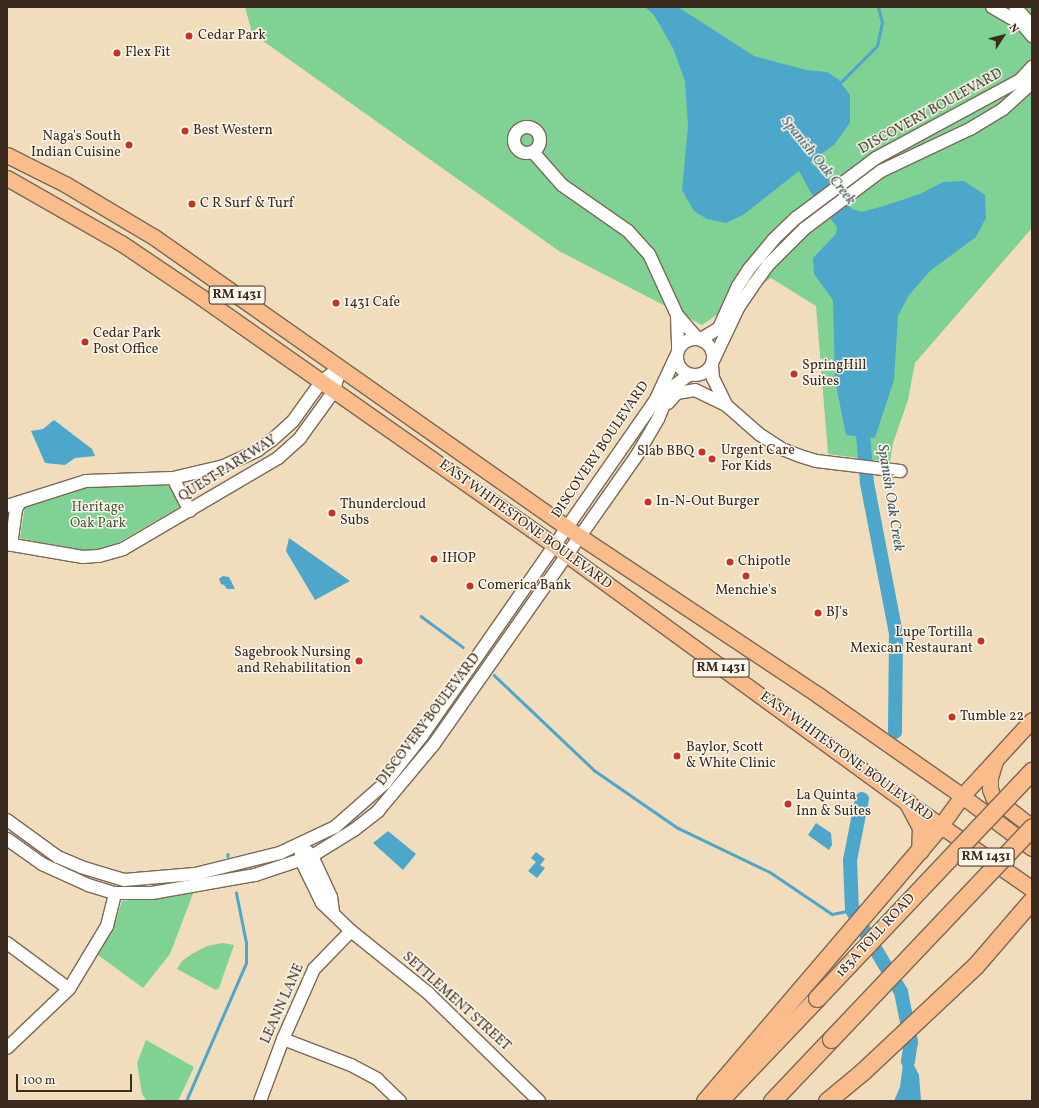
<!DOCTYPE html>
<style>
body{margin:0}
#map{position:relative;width:1039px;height:1108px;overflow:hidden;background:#f1ddbc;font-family:Vollkorn,serif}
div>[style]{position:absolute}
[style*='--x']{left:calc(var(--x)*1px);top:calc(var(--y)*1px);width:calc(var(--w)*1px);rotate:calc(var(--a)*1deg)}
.green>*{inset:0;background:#7fd294}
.water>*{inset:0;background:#4ca7ca}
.stream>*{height:2.5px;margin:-1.25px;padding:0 1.25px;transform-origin:1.25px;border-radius:1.25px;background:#4ca7ca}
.river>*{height:14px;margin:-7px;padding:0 7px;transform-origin:7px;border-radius:7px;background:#4ca7ca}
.roads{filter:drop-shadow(1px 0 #7b6955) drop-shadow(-1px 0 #7b6955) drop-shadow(0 1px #7b6955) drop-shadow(0 -1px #7b6955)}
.minor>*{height:12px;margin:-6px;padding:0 6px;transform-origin:6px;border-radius:6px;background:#fff}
.minor>.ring{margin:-6px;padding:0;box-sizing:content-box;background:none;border:12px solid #fff;border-radius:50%}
.major>*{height:15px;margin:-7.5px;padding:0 7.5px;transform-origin:7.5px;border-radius:7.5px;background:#fabc8b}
.highway>*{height:17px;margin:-8.5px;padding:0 8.5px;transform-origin:8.5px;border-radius:8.5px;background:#fabc8b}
.bridges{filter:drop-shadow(1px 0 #7b6955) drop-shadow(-1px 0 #7b6955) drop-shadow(0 1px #7b6955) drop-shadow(0 -1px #7b6955)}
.highway-bridge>*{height:17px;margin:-8.5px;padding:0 8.5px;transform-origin:8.5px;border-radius:8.5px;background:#fabc8b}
.dots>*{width:11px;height:11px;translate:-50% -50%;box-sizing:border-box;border:2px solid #fbf7ec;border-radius:50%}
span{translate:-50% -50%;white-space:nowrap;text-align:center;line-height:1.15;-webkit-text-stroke:3px #fbf7ec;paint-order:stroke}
.shield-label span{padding:1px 3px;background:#fbf7ec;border:1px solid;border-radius:3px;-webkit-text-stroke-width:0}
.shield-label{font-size:13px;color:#3b2a1e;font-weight:700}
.poi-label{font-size:14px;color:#3b2a1e}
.left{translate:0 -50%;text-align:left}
.right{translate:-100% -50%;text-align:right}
.street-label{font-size:14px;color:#3b2a1e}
.park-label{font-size:14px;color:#4f5c41}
.water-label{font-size:15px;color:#425c63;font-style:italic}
.frame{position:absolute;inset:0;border:8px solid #3b2a1e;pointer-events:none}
.north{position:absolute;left:983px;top:16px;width:40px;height:40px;-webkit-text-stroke:3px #fbf7ec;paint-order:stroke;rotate:54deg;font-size:11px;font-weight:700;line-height:16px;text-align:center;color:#3b2a1e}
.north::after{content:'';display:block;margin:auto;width:14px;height:18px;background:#3b2a1e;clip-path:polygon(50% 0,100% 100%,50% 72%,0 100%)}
.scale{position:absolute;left:16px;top:1074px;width:116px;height:18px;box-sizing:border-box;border:2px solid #3b2a1e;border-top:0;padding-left:5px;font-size:12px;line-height:14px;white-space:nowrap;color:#3b2a1e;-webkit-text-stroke:3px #fbf7ec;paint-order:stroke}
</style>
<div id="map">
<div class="green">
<div style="clip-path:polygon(245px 7px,1032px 7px,1032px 228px,915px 363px,908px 400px,893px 443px,890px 462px,828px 454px,816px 306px,771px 278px,702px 325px,559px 251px,252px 33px)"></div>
<div style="clip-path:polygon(102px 483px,170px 486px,181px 503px,178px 508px,107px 549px,80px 551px,20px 538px,25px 505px,80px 485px)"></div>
<div style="clip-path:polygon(194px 891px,170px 954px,143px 988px,98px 955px,113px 928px,122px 901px)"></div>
<div style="clip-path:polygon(223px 943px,234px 945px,219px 988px,216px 990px,177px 969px,182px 961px,192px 954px,207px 946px)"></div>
<div style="clip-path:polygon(146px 1040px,194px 1067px,178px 1101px,147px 1101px,142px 1094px,137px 1063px)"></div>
</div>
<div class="water">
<div style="clip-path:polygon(645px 7px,678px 7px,754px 56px,806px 70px,827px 72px,838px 79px,850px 95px,850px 123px,834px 145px,810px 162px,829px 179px,852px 209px,862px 212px,887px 205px,920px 194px,943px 182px,964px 181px,985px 195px,986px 218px,976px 237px,930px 271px,909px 295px,898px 316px,894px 380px,875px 438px,846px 435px,835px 380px,833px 300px,814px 274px,813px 258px,836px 234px,837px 227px,811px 193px,799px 171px,743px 215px,726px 223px,707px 219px,694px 211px,682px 190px,688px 126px,685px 81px,673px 48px,654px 15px)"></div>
<div style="clip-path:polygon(54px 420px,92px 449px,95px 456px,75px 458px,65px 465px,45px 463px,31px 431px,43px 429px)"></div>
<div style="clip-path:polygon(289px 538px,350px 581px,315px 600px,286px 551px)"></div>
<div style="clip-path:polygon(223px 576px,229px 577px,235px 589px,227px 589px,224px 585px,221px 584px,219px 579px)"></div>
<div style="clip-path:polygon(816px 823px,831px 833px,832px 845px,829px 850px,808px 835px)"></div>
<div style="clip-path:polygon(388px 831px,416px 854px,403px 870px,373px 843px)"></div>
<div style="clip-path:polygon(536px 852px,545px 859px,540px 865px,545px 868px,537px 878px,528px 871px,536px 862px,531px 858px)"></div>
<div style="clip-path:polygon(909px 1043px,914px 1048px,913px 1063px,919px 1075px,921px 1101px,894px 1101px,900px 1087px,903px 1064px)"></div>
</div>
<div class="stream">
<div style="--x:840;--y:83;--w:52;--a:-45"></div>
<div style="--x:877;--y:46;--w:24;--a:-78"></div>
<div style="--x:882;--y:23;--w:16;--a:-104"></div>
<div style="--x:421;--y:616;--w:52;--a:36.4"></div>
<div style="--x:494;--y:675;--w:138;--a:43.5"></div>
<div style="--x:594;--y:770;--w:102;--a:34.6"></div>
<div style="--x:678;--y:828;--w:102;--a:25.6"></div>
<div style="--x:770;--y:872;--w:75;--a:34.1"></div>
<div style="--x:832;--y:914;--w:20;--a:-11"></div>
<div style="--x:228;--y:854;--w:2;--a:90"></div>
<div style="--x:186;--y:1101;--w:150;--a:-66.5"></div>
<div style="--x:246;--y:963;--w:20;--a:-90"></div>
<div style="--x:246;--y:943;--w:51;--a:-101.3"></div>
</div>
<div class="river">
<div style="--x:865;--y:419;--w:15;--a:98"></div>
<div style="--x:863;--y:434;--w:49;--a:85.3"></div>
<div style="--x:867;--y:483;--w:154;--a:79.1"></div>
<div style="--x:896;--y:634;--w:98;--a:90.6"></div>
<div style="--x:862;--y:799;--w:62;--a:101.1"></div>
<div style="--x:850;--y:860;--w:50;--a:87.7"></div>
<div style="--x:852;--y:910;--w:96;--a:59.1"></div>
<div style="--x:901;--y:992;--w:51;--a:78.7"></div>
<div style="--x:911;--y:1042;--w:20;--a:99"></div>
</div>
<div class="roads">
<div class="minor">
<div style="--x:992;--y:7;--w:34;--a:30"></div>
<div style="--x:1022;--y:24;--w:16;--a:50"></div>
<div style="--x:1015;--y:7;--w:25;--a:47"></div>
<div class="ring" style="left:514px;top:127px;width:14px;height:14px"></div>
<div style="--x:533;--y:152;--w:44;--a:48.7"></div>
<div style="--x:562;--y:185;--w:80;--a:34.9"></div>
<div style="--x:628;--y:231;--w:31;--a:48"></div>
<div style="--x:649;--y:254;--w:67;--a:65.3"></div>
<div style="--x:677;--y:315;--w:34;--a:88"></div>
<div style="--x:677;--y:315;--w:30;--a:49"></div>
<div class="ring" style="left:677px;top:339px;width:24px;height:24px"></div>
<div style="--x:701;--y:339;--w:21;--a:-31"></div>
<div style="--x:719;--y:328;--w:46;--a:-65.7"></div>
<div style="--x:738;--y:286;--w:20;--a:-57"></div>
<div style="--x:749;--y:269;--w:38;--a:-50"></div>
<div style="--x:773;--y:240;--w:32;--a:-44"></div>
<div style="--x:796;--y:218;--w:100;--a:-36.9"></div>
<div style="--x:876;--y:158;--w:164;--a:-28.4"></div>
<div style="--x:1020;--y:80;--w:18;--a:-47"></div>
<div style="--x:713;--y:361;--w:59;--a:-64.7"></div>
<div style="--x:738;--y:308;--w:25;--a:-56"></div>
<div style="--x:752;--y:287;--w:27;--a:-54"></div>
<div style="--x:768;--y:265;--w:51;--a:-45"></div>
<div style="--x:804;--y:229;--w:96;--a:-37"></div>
<div style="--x:881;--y:171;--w:98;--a:-25.3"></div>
<div style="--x:970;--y:129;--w:39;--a:-31"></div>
<div style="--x:1003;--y:109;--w:39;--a:-42"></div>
<div style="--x:712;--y:365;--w:13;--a:86"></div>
<div style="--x:713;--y:378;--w:30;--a:64"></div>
<div style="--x:668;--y:403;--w:13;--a:-48"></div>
<div style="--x:677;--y:393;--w:18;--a:-9"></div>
<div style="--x:695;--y:390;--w:34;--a:26"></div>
<div style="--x:726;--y:405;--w:44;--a:41.3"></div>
<div style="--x:759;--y:434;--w:27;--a:33"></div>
<div style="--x:782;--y:449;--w:19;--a:21"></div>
<div style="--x:800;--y:456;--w:17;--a:17"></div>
<div style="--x:816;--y:461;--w:85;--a:6.8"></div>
<div style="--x:173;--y:478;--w:37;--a:63"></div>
<div style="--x:7;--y:506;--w:83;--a:-17.6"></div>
<div style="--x:86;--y:481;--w:87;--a:-2"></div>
<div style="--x:173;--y:478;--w:52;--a:-13.2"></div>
<div style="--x:224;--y:466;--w:38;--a:-25"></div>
<div style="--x:258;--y:450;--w:17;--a:-36"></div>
<div style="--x:272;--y:440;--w:28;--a:-42"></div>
<div style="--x:293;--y:421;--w:48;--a:-54.3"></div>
<div style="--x:321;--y:382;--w:24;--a:-38"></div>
<div style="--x:7;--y:544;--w:77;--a:9.7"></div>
<div style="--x:83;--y:557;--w:16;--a:-4"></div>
<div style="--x:99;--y:556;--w:25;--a:-16"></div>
<div style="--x:123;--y:549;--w:180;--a:-30.4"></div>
<div style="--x:278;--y:458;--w:30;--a:-42"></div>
<div style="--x:300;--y:438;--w:58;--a:-54.1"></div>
<div style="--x:334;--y:391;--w:25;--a:-76"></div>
<div style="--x:11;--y:545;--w:36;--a:-82"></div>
<div style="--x:16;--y:509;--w:8;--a:-60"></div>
<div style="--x:7;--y:820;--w:63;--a:36"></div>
<div style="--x:58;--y:857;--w:25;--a:23"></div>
<div style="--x:81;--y:867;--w:45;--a:16.8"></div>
<div style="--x:124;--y:880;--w:71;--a:-4.8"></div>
<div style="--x:195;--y:874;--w:88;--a:-13.9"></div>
<div style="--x:280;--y:853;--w:61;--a:-25.3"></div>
<div style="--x:335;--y:827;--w:67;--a:-41.3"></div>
<div style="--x:385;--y:783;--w:60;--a:-51.8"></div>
<div style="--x:422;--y:736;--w:410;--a:-55.2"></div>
<div style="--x:656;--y:399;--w:47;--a:-65.1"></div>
<div style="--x:7;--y:839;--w:43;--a:35.5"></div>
<div style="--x:42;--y:864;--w:51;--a:24.5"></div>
<div style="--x:88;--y:885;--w:28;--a:17"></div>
<div style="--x:115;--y:893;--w:37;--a:0"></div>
<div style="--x:152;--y:893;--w:105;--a:-9.9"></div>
<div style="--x:255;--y:875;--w:60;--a:-18.4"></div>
<div style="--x:312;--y:856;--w:49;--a:-31.8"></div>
<div style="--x:354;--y:830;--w:31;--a:-38"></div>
<div style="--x:378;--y:811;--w:87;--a:-50.1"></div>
<div style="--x:434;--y:744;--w:353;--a:-54.9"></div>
<div style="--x:637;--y:455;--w:42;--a:-59.7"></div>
<div style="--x:658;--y:419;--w:34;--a:-67"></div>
<div style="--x:671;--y:388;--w:22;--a:-36"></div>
<div style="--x:307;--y:851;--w:7;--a:45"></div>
<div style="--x:312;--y:856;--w:45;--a:65.1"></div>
<div style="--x:331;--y:897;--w:14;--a:82"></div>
<div style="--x:301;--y:853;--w:7;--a:90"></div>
<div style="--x:301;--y:860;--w:48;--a:64"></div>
<div style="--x:322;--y:903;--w:40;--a:44"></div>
<div style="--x:351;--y:931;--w:99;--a:38.8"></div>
<div style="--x:428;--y:993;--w:155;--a:44.2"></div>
<div style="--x:7;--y:943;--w:77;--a:36.6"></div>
<div style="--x:283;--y:1039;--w:73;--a:20.9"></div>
<div style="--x:351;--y:1065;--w:30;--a:28"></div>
<div style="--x:377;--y:1079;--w:32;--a:44"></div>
<div style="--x:7;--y:1048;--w:86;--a:-43.6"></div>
<div style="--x:69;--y:989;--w:74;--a:-58.9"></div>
<div style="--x:107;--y:926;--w:34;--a:-76"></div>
<div style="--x:260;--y:1101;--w:66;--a:-69.6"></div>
<div style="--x:283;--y:1039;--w:77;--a:-66.1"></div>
<div style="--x:314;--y:969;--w:53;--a:-45.8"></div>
</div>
<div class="major">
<div style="--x:7;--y:155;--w:65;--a:26.6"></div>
<div style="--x:65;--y:184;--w:104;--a:30.8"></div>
<div style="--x:154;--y:237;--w:520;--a:35.13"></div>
<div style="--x:579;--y:536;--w:287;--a:33.6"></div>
<div style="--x:818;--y:695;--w:176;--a:35"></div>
<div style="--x:962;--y:796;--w:87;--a:36.6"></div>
<div style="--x:7;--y:178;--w:131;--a:29.7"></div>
<div style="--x:121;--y:243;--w:97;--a:34"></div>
<div style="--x:201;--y:297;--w:419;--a:35.1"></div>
<div style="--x:544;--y:538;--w:450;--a:36.1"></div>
<div style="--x:908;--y:803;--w:151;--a:34.7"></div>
<div style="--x:995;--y:761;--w:17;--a:107"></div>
<div style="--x:990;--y:777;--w:12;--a:90"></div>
<div style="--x:990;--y:789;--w:9;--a:69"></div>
<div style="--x:993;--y:797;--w:49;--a:37.6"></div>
<div style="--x:941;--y:825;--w:36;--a:-54"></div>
<div style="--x:962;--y:796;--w:103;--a:-47.4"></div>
</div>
<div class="highway">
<div style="--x:908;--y:803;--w:27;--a:62"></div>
<div style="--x:921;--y:827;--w:23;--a:92"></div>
<div style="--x:705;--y:1101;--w:363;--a:-49.5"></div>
<div style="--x:719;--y:1101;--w:142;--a:-46.4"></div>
<div style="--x:772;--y:1101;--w:86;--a:-46.4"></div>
<div style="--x:827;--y:1101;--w:45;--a:-39.6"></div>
<div style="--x:862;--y:1072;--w:156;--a:-43.2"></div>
<div style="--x:976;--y:965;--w:86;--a:-49.3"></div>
</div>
</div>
<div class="bridges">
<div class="highway-bridge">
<div style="--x:817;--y:998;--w:313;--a:-46.6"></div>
<div style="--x:831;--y:1039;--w:292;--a:-46.5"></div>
</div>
</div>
<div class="dots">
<div style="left:189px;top:36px;background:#c8321e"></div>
<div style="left:117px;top:53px;background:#c8321e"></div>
<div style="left:185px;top:131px;background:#c8321e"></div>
<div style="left:129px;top:145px;background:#c8321e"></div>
<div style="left:192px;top:204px;background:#c8321e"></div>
<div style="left:336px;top:303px;background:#c8321e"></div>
<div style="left:85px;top:342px;background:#c8321e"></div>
<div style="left:794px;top:374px;background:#c8321e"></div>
<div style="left:702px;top:452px;background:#c8321e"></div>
<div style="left:712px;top:459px;background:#c8321e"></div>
<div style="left:648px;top:502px;background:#c8321e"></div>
<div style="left:332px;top:513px;background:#c8321e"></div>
<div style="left:434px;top:559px;background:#c8321e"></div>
<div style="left:730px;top:562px;background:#c8321e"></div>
<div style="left:746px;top:576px;background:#c8321e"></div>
<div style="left:470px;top:586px;background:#c8321e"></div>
<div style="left:818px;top:613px;background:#c8321e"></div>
<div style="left:981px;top:641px;background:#c8321e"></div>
<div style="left:359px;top:661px;background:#c8321e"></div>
<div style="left:952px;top:717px;background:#c8321e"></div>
<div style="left:677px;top:756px;background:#c8321e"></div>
<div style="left:788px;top:804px;background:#c8321e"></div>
</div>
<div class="shield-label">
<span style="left:237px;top:295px">RM 1431</span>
<span style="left:721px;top:668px">RM 1431</span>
<span style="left:986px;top:857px">RM 1431</span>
</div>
<div class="poi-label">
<span class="left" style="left:198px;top:36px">Cedar Park</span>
<span class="left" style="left:125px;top:53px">Flex Fit</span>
<span class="left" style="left:193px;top:131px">Best Western</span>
<span class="right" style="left:121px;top:145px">Naga's South<br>Indian Cuisine</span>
<span class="left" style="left:200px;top:204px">C R Surf &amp; Turf</span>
<span class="left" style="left:344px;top:303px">1431 Cafe</span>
<span class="left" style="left:93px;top:342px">Cedar Park<br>Post Office</span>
<span class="left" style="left:802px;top:374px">SpringHill<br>Suites</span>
<span class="left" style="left:721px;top:459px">Urgent Care<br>For Kids</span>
<span class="right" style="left:694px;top:452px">Slab BBQ</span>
<span class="left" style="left:656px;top:502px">In-N-Out Burger</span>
<span class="left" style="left:340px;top:513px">Thundercloud<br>Subs</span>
<span class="left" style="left:442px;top:559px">IHOP</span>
<span class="left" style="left:738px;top:562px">Chipotle</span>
<span class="left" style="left:478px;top:586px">Comerica Bank</span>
<span style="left:746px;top:591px">Menchie's</span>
<span class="left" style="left:826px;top:613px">BJ's</span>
<span class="right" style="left:973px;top:641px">Lupe Tortilla<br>Mexican Restaurant</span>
<span class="right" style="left:351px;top:661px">Sagebrook Nursing<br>and Rehabilitation</span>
<span class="left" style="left:960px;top:717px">Tumble 22</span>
<span class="left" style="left:686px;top:756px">Baylor, Scott<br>&amp; White Clinic</span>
<span class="left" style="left:796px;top:804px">La Quinta<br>Inn &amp; Suites</span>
</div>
<div class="street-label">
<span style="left:931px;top:112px;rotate:-29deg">DISCOVERY BOULEVARD</span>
<span style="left:601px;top:450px;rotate:-56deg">DISCOVERY BOULEVARD</span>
<span style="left:228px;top:469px;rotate:-32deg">QUEST PARKWAY</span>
<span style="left:525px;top:525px;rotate:36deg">EAST WHITESTONE BOULEVARD</span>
<span style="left:429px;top:720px;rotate:-53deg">DISCOVERY BOULEVARD</span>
<span style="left:846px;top:757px;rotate:36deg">EAST WHITESTONE BOULEVARD</span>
<span style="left:876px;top:936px;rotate:-47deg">183A TOLL ROAD</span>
<span style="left:456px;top:1002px;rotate:42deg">SETTLEMENT STREET</span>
<span style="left:283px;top:1004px;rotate:-66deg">LEANN LANE</span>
</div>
<div class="park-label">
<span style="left:98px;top:516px">Heritage<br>Oak Park</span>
</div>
<div class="water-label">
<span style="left:818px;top:161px;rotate:51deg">Spanish Oak Creek</span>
<span style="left:890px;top:498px;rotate:81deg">Spanish Oak Creek</span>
</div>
<div class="frame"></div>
<div class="north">N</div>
<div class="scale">100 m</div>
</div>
